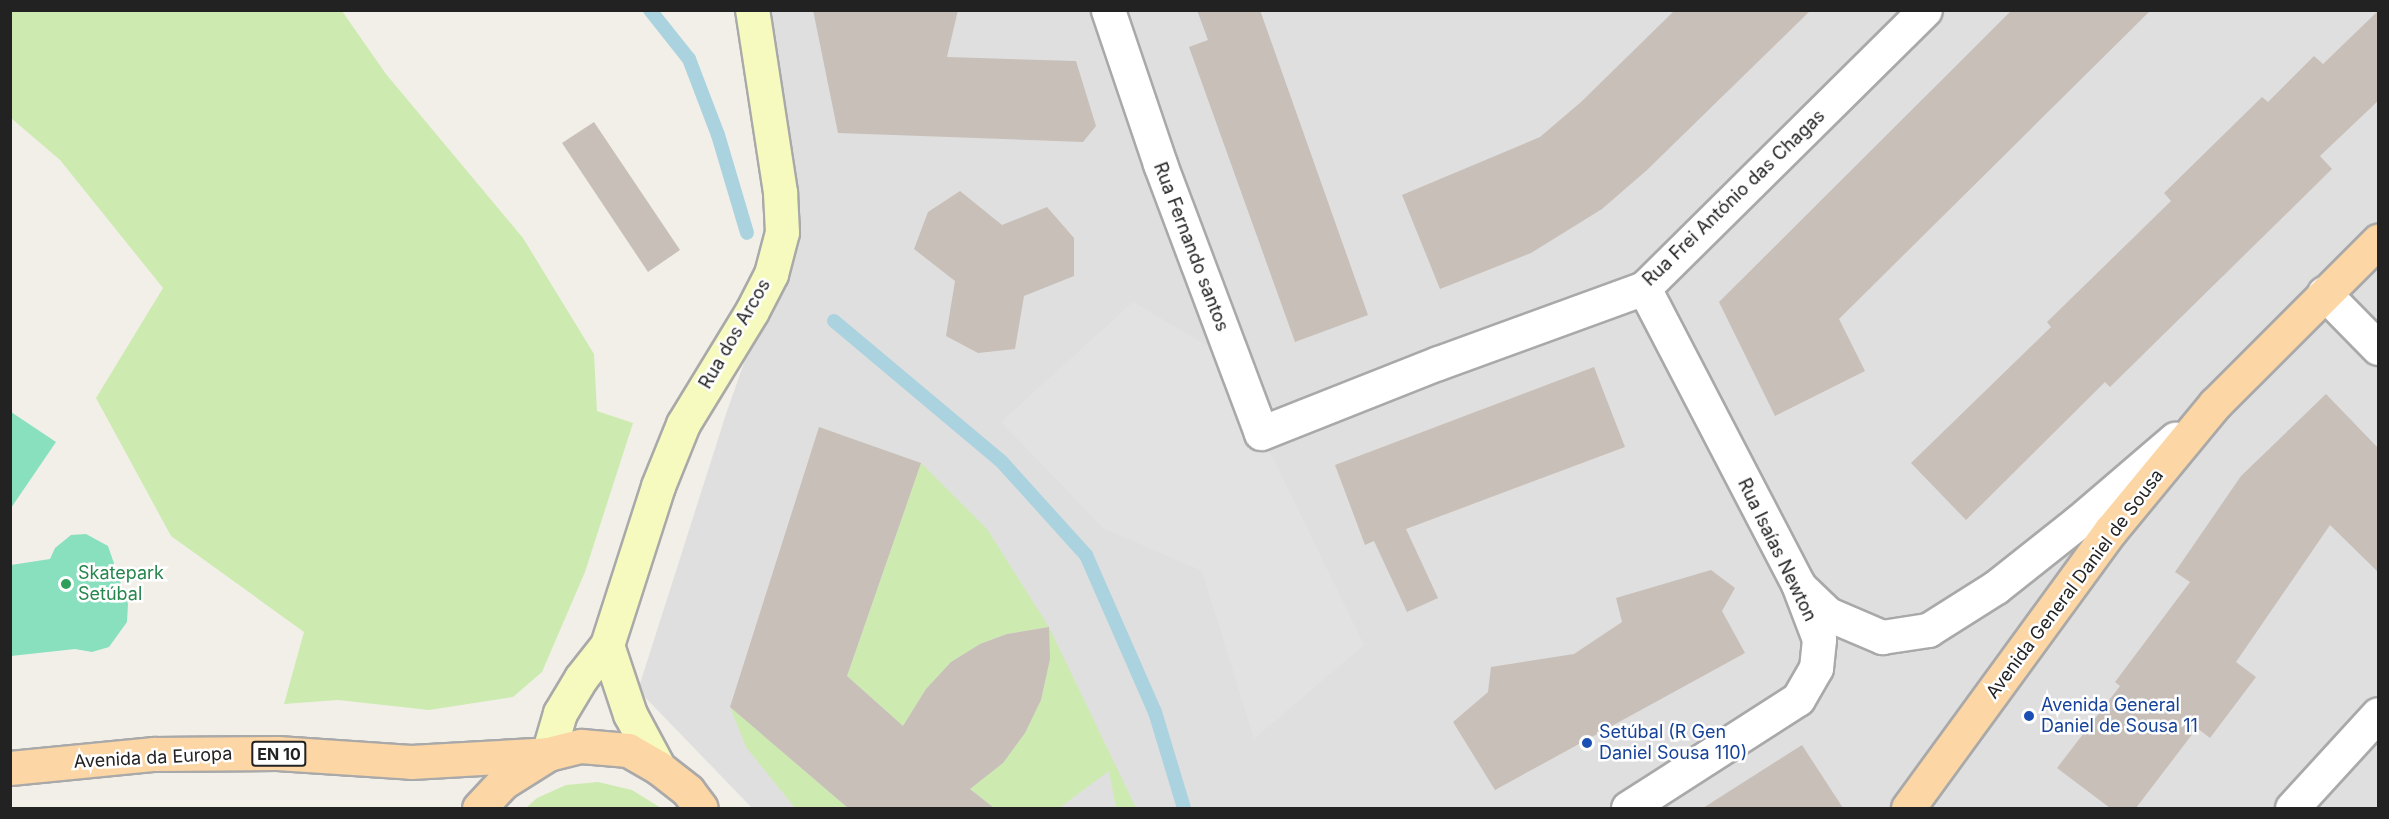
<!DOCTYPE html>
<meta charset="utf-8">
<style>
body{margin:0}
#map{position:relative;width:2389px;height:819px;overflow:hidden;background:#f2efe9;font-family:Inter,sans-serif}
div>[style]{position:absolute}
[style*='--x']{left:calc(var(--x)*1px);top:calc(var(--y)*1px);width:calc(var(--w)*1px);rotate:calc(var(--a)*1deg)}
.residential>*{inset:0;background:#e0dfdf}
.grass>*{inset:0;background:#cdebb0}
.pitch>*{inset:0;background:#88e0be}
.parking>*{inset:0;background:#e2e2e2}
.stream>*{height:14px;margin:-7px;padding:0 7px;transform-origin:7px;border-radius:7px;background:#aad3df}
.building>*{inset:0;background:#c7bfb8}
.roads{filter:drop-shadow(2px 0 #a9a9a9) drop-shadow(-2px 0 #a9a9a9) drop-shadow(0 2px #a9a9a9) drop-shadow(0 -2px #a9a9a9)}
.street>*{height:33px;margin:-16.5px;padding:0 16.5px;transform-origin:16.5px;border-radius:16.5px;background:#fff}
.secondary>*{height:33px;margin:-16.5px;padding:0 16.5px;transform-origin:16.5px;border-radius:16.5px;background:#f7fabf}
.primary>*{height:33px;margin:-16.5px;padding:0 16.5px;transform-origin:16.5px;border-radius:16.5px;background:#fcd6a4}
.dots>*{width:16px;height:16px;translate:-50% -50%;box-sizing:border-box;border:3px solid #fff;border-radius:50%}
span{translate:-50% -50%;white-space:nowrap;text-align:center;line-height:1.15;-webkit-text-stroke:5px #fff;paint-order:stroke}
.shield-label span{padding:2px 4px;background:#fff;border:2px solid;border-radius:4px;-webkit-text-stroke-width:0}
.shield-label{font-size:16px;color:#222;font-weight:700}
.street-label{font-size:18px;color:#222}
.leisure-label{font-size:18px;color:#27864d}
.left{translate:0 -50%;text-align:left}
.transit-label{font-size:18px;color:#164399}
.frame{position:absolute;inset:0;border:12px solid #222;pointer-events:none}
</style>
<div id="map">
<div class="residential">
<div style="clip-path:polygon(769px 11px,2378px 11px,2378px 808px,752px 808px,638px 690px,726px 414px,797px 212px)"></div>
</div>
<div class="grass">
<div style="clip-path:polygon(11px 10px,342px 11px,386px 74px,523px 238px,594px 354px,597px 411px,633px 423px,585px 572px,542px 672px,513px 697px,429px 710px,338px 700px,284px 704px,304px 632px,171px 536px,96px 398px,163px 288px,60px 160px,11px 118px)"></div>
<div style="clip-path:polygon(921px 463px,987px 529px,1049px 627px,1136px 808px,1116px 808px,1109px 771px,1059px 808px,994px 808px,970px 789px,1003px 763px,1025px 733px,1041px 700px,1050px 659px,1048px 627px,1007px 634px,980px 644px,951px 662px,926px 689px,903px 726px,847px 676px)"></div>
<div style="clip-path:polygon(730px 707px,848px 808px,795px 808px,746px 747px)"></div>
<div style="clip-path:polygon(598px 782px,632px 790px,661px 808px,526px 808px,537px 798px,566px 785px)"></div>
</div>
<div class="pitch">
<div style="clip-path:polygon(11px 412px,56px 442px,11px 508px)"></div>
<div style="clip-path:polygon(86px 534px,108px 546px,128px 604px,127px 622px,109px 647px,92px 652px,75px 649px,11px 656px,11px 565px,50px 559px,55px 548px,71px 535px)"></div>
</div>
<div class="parking">
<div style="clip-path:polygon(1133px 302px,1223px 355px,1364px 645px,1254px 739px,1202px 571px,1103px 528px,1001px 422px)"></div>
</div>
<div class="stream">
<div style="--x:650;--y:10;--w:63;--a:51.5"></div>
<div style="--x:689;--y:59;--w:81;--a:69.1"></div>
<div style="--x:718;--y:135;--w:102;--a:73.5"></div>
<div style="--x:834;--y:321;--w:218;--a:40"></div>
<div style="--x:1001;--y:461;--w:127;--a:47.9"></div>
<div style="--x:1086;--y:555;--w:171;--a:66.3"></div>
<div style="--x:1155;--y:712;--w:100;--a:73.2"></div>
</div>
<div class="building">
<div style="clip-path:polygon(813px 10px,958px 10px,947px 57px,1076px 61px,1096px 126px,1083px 142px,838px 133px)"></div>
<div style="clip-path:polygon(1197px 10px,1260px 10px,1368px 315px,1295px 342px,1189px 47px,1208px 40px)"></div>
<div style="clip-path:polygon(1675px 10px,1811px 10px,1647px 170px,1602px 209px,1531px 253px,1440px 289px,1402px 195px,1540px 137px,1581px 102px)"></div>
<div style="clip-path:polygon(2012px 10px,2151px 10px,1839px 319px,1865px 371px,1775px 416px,1719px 302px)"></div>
<div style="clip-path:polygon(2379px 10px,2379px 100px,2320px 156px,2332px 169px,2110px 387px,2105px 382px,1966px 520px,1911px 463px,2051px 327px,2047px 322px,2171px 201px,2164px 193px,2262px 97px,2268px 102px,2314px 56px,2323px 64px)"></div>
<div style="clip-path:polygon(594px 122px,680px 250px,648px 272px,562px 143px)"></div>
<div style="clip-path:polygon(960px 191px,1002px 225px,1047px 207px,1074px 238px,1074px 276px,1024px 296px,1015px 349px,978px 353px,946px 336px,955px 281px,914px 249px,928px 212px)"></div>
<div style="clip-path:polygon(1594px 367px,1625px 447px,1406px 529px,1438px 598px,1407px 612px,1374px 541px,1365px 545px,1335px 465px)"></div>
<div style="clip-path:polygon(2326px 394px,2379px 449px,2379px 573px,2330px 525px,2236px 662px,2256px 677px,2210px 738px,2197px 728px,2136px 808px,2110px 808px,2057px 768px,2120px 686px,2115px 682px,2190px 582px,2175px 572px,2241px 476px)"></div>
<div style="clip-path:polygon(819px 427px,921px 463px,847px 676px,903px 726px,926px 689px,951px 662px,980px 644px,1007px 634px,1049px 627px,1050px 659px,1041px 700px,1025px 733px,1003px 763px,970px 789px,994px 808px,848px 808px,730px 707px)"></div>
<div style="clip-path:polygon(1711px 570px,1735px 588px,1722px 611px,1745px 653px,1495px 790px,1453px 722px,1488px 692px,1491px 667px,1574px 654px,1622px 622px,1616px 598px)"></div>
<div style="clip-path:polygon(1802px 745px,1843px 808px,1703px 808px)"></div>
</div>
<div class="roads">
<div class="street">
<div style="--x:1108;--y:10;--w:163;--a:71.3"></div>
<div style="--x:1160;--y:164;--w:287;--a:69.4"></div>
<div style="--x:1261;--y:433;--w:190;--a:-21.6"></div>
<div style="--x:1438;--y:363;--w:219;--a:-20"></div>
<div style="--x:1644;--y:288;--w:395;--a:-44.7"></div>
<div style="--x:2324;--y:293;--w:77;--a:45.5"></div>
<div style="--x:1801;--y:588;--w:37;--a:44"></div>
<div style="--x:1828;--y:614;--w:59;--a:23.1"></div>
<div style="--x:1882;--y:637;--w:47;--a:-8.7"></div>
<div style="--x:1928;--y:630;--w:80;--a:-32.3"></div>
<div style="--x:1996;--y:587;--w:105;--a:-38.4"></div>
<div style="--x:2078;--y:522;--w:128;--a:-40.6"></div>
<div style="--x:1628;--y:808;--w:202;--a:-32.7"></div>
<div style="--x:1798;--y:699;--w:36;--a:-60"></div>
<div style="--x:1816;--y:668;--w:29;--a:-84"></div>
<div style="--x:1819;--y:639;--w:59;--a:-110.9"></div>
<div style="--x:1798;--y:584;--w:334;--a:-117.5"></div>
<div style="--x:2292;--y:808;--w:127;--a:-47.5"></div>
</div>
<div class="secondary">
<div style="--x:607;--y:645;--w:73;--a:71.6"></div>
<div style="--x:630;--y:714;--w:61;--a:61.8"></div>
<div style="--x:548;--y:754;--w:43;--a:-73.7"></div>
<div style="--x:560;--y:713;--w:41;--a:-59"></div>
<div style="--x:581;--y:678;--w:42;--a:-51.8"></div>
<div style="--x:607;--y:645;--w:167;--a:-72.2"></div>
<div style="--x:658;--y:486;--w:67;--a:-68"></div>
<div style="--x:683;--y:424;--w:132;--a:-58.6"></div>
<div style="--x:752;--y:311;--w:42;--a:-62.8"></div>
<div style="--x:771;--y:274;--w:43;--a:-75.3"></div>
<div style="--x:782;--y:232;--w:40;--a:-92.9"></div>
<div style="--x:780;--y:192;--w:184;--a:-98.7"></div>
</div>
<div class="primary">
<div style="--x:10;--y:768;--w:145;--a:-5.6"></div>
<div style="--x:154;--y:754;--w:123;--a:-0.5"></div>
<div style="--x:277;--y:753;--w:134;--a:3.8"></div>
<div style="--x:411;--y:762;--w:137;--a:-3.3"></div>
<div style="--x:479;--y:808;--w:34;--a:-47"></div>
<div style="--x:502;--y:783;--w:54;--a:-32.2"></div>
<div style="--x:548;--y:754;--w:34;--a:-14"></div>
<div style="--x:581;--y:746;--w:47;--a:4.9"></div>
<div style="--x:628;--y:750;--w:36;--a:30"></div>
<div style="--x:659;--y:768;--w:37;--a:38"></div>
<div style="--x:688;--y:791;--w:21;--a:53"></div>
<div style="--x:1908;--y:808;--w:344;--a:-53.9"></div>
<div style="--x:2111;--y:530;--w:163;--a:-50.5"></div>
<div style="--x:2215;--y:404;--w:231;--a:-45"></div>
</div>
</div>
<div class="dots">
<div style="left:66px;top:584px;background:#2e9e5b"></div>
<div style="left:2029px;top:716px;background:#1a4fb4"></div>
<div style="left:1587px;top:743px;background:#1a4fb4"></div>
</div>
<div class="shield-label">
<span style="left:279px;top:754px">EN 10</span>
</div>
<div class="street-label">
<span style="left:1734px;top:198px;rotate:-44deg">Rua Frei António das Chagas</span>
<span style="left:1191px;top:247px;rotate:69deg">Rua Fernando santos</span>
<span style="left:735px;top:334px;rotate:-60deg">Rua dos Arcos</span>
<span style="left:1777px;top:550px;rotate:64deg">Rua Isaías Newton</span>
<span style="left:2075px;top:584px;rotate:-53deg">Avenida General Daniel de Sousa</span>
<span style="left:153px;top:758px;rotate:-3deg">Avenida da Europa</span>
</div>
<div class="leisure-label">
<span class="left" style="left:78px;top:584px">Skatepark<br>Setúbal</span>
</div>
<div class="transit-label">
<span class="left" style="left:2041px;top:716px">Avenida General<br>Daniel de Sousa 11</span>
<span class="left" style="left:1599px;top:743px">Setúbal (R Gen<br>Daniel Sousa 110)</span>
</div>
<div class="frame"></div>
</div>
